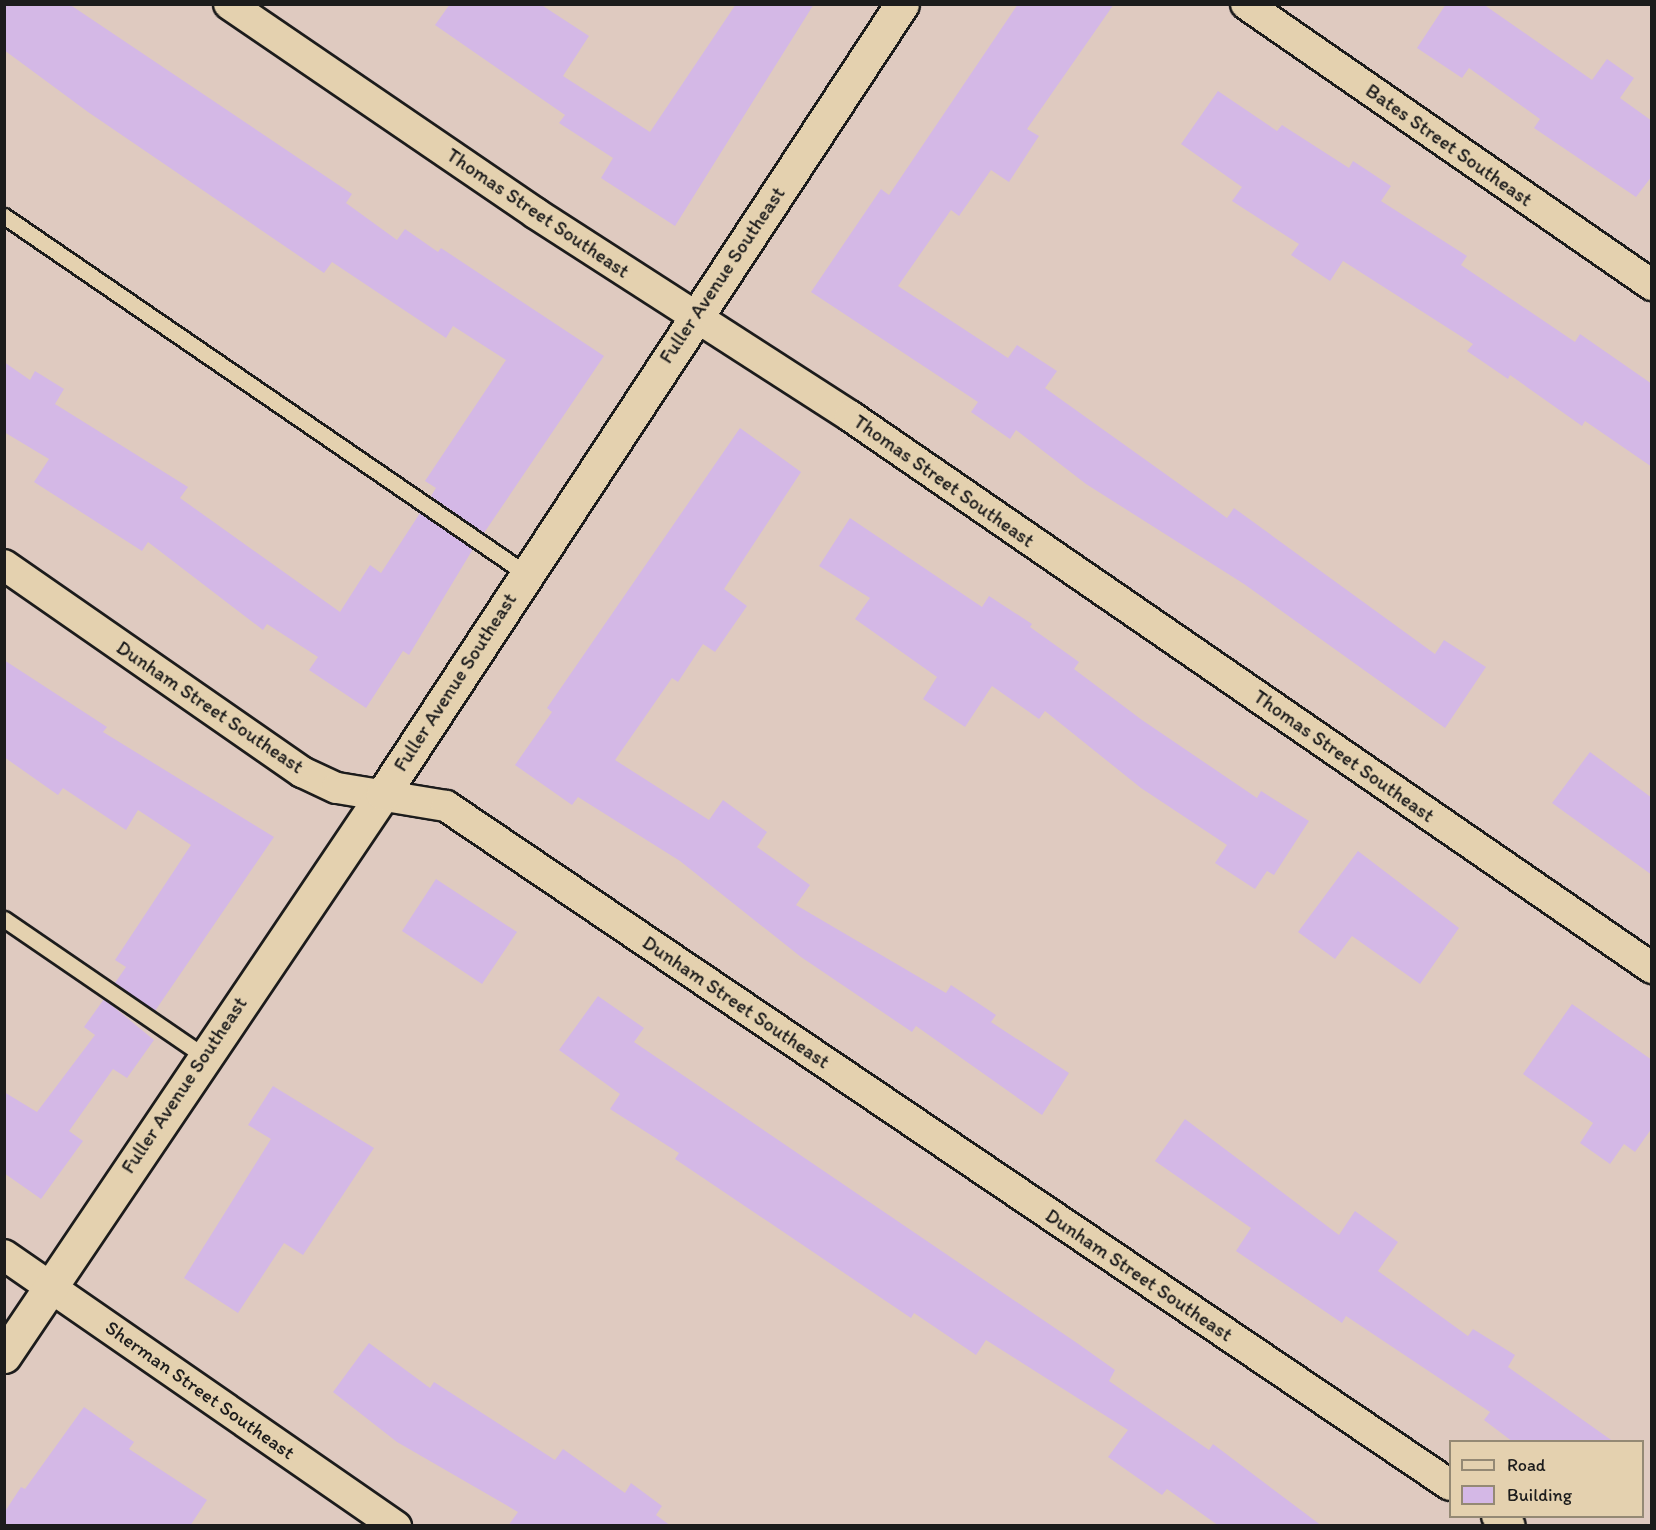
<!DOCTYPE html>
<style>
body{margin:0}
#map{position:relative;width:1656px;height:1530px;overflow:hidden;background:#dfcac0;font-family:Itim,sans-serif}
div>[style]{position:absolute}
[style*='--x']{left:calc(var(--x)*1px);top:calc(var(--y)*1px);width:calc(var(--w)*1px);rotate:calc(var(--a)*1deg)}
.building>*{inset:0;background:#d4b8e6}
.roads{filter:drop-shadow(2px 0 #1c1c1c) drop-shadow(-2px 0 #1c1c1c) drop-shadow(0 2px #1c1c1c) drop-shadow(0 -2px #1c1c1c)}
.service>*{height:15px;margin:-7.5px;padding:0 7.5px;transform-origin:7.5px;border-radius:7.5px;background:#e4d1af}
.minor>*{height:30px;margin:-15px;padding:0 15px;transform-origin:15px;border-radius:15px;background:#e4d1af}
.secondary>*{height:33px;margin:-16.5px;padding:0 16.5px;transform-origin:16.5px;border-radius:16.5px;background:#e4d1af}
span{translate:-50% -50%;white-space:nowrap;text-align:center;line-height:1.15;-webkit-text-stroke:5px #e4d1af;paint-order:stroke}
.street-label{font-size:20px;color:#1c1c1c}
.frame{position:absolute;inset:0;border:6px solid #1c1c1c;pointer-events:none}
.legend{position:absolute;left:1449px;top:1440px;width:195px;height:78px;box-sizing:border-box;background:#e4d1af;border:2px solid #948974;margin:0;padding:8px 10px;list-style:none;font-size:18px;color:#1c1c1c}
.legend li{display:flex;align-items:center;gap:12px;height:30px}
.legend b{width:30px;border:2px solid #948974}
</style>
<div id="map">
<div class="building">
<div style="clip-path:polygon(4px 4px,69px 4px,352px 194px,346px 203px,397px 240px,405px 229px,438px 252px,441px 248px,604px 356px,484px 533px,431px 496px,436px 488px,425px 481px,506px 360px,453px 326px,446px 338px,332px 262px,324px 273px,88px 112px,4px 50px)"></div>
<div style="clip-path:polygon(450px 4px,540px 4px,589px 36px,563px 76px,650px 132px,736px 4px,814px 4px,675px 226px,601px 178px,613px 158px,559px 123px,565px 115px,435px 25px)"></div>
<div style="clip-path:polygon(1018px 4px,1114px 4px,1027px 129px,1039px 136px,1009px 182px,991px 170px,959px 216px,951px 210px,898px 286px,1008px 358px,1017px 345px,1057px 371px,1045px 388px,1227px 518px,1234px 508px,1435px 654px,1444px 640px,1486px 667px,1445px 728px,1244px 584px,1086px 484px,1016px 430px,1010px 439px,971px 412px,978px 402px,811px 292px,881px 189px,889px 195px)"></div>
<div style="clip-path:polygon(1446px 4px,1483px 4px,1592px 80px,1607px 59px,1634px 78px,1620px 98px,1652px 121px,1652px 176px,1636px 197px,1534px 128px,1540px 119px,1469px 68px,1462px 78px,1417px 48px)"></div>
<div style="clip-path:polygon(1218px 91px,1277px 131px,1282px 125px,1349px 168px,1353px 161px,1391px 186px,1381px 201px,1467px 256px,1461px 265px,1575px 342px,1580px 334px,1652px 384px,1652px 467px,1585px 421px,1582px 426px,1510px 375px,1508px 379px,1467px 351px,1473px 344px,1343px 261px,1330px 281px,1291px 255px,1299px 244px,1232px 201px,1242px 187px,1181px 144px)"></div>
<div style="clip-path:polygon(4px 362px,30px 380px,35px 371px,64px 389px,55px 404px,188px 487px,180px 498px,340px 612px,370px 565px,381px 573px,420px 513px,473px 549px,409px 655px,403px 651px,366px 708px,309px 670px,318px 657px,267px 624px,263px 630px,148px 542px,142px 551px,34px 482px,49px 459px,4px 432px)"></div>
<div style="clip-path:polygon(740px 428px,801px 472px,724px 589px,747px 606px,715px 652px,703px 644px,678px 682px,672px 678px,615px 760px,709px 820px,723px 800px,767px 832px,757px 847px,810px 885px,796px 905px,946px 993px,951px 985px,996px 1015px,991px 1022px,1069px 1073px,1042px 1115px,916px 1026px,912px 1032px,801px 957px,680px 861px,578px 797px,572px 805px,515px 765px,552px 712px,547px 708px)"></div>
<div style="clip-path:polygon(850px 518px,982px 607px,989px 596px,1032px 624px,1030px 627px,1079px 662px,1074px 669px,1142px 720px,1257px 798px,1261px 791px,1309px 821px,1274px 875px,1267px 871px,1255px 889px,1215px 863px,1227px 845px,1141px 788px,1045px 711px,1039px 719px,992px 686px,965px 727px,923px 699px,937px 677px,855px 619px,870px 598px,819px 566px)"></div>
<div style="clip-path:polygon(4px 660px,107px 727px,103px 732px,274px 837px,155px 1011px,115px 983px,126px 967px,115px 960px,191px 845px,138px 810px,126px 830px,63px 788px,58px 795px,4px 757px)"></div>
<div style="clip-path:polygon(1590px 752px,1652px 798px,1652px 875px,1552px 803px)"></div>
<div style="clip-path:polygon(1358px 851px,1459px 928px,1420px 984px,1352px 936px,1335px 959px,1298px 932px)"></div>
<div style="clip-path:polygon(436px 879px,517px 932px,482px 984px,402px 931px)"></div>
<div style="clip-path:polygon(598px 996px,644px 1028px,634px 1042px,1077px 1343px,1115px 1370px,1109px 1381px,1209px 1450px,1213px 1444px,1322px 1526px,1219px 1526px,1167px 1489px,1162px 1495px,1108px 1457px,1128px 1430px,986px 1340px,976px 1355px,914px 1313px,911px 1318px,675px 1159px,679px 1153px,610px 1109px,620px 1094px,559px 1050px)"></div>
<div style="clip-path:polygon(104px 999px,154px 1040px,127px 1078px,113px 1069px,69px 1131px,83px 1141px,41px 1199px,4px 1173px,4px 1092px,37px 1112px,95px 1035px,84px 1027px)"></div>
<div style="clip-path:polygon(1572px 1004px,1652px 1060px,1652px 1128px,1635px 1152px,1624px 1144px,1610px 1164px,1580px 1143px,1593px 1123px,1523px 1074px)"></div>
<div style="clip-path:polygon(273px 1086px,374px 1148px,303px 1255px,284px 1243px,238px 1313px,184px 1278px,271px 1139px,248px 1125px)"></div>
<div style="clip-path:polygon(1185px 1119px,1339px 1235px,1355px 1211px,1398px 1242px,1378px 1271px,1468px 1336px,1473px 1329px,1515px 1355px,1508px 1367px,1614px 1442px,1513px 1442px,1484px 1420px,1490px 1412px,1346px 1316px,1342px 1323px,1236px 1251px,1251px 1228px,1155px 1161px)"></div>
<div style="clip-path:polygon(369px 1343px,430px 1388px,434px 1382px,555px 1460px,563px 1449px,625px 1493px,631px 1483px,662px 1506px,656px 1515px,671px 1526px,508px 1526px,518px 1512px,397px 1442px,333px 1392px)"></div>
<div style="clip-path:polygon(84px 1407px,134px 1442px,129px 1449px,207px 1500px,190px 1526px,4px 1526px,4px 1513px,21px 1487px,25px 1489px)"></div>
</div>
<div class="roads">
<div class="service">
<div style="--x:4;--y:216;--w:632;--a:34.42"></div>
<div style="--x:4;--y:919;--w:242;--a:34.4"></div>
</div>
<div class="minor">
<div style="--x:229;--y:4;--w:371;--a:34.3"></div>
<div style="--x:535;--y:213;--w:375;--a:32.8"></div>
<div style="--x:850;--y:416;--w:974;--a:34.54"></div>
<div style="--x:1246;--y:4;--w:494;--a:34.7"></div>
<div style="--x:4;--y:565;--w:363;--a:34.8"></div>
<div style="--x:302;--y:772;--w:38;--a:25"></div>
<div style="--x:337;--y:788;--w:110;--a:9.4"></div>
<div style="--x:446;--y:806;--w:1212;--a:34.07"></div>
<div style="--x:4;--y:1255;--w:477;--a:34.7"></div>
<div style="--x:1497;--y:1516;--w:16;--a:38"></div>
</div>
<div class="secondary">
<div style="--x:4;--y:1356;--w:678;--a:-56.01"></div>
<div style="--x:383;--y:794;--w:945;--a:-56.7"></div>
</div>
</div>
<div class="street-label">
<span style="left:1449px;top:145px;rotate:35deg">Bates Street Southeast</span>
<span style="left:538px;top:213px;rotate:34deg">Thomas Street Southeast</span>
<span style="left:722px;top:275px;rotate:-56deg">Fuller Avenue Southeast</span>
<span style="left:944px;top:481px;rotate:35deg">Thomas Street Southeast</span>
<span style="left:455px;top:682px;rotate:-57deg">Fuller Avenue Southeast</span>
<span style="left:210px;top:707px;rotate:34deg">Dunham Street Southeast</span>
<span style="left:1344px;top:756px;rotate:35deg">Thomas Street Southeast</span>
<span style="left:736px;top:1002px;rotate:34deg">Dunham Street Southeast</span>
<span style="left:184px;top:1085px;rotate:-56deg">Fuller Avenue Southeast</span>
<span style="left:1139px;top:1275px;rotate:34deg">Dunham Street Southeast</span>
<span style="left:200px;top:1390px;rotate:35deg">Sherman Street Southeast</span>
</div>
<div class="frame"></div>
<ul class="legend">
<li><b style="height:8px;background:#e4d1af"></b>Road</li>
<li><b style="height:16px;background:#d4b8e6"></b>Building</li>
</ul>
</div>
